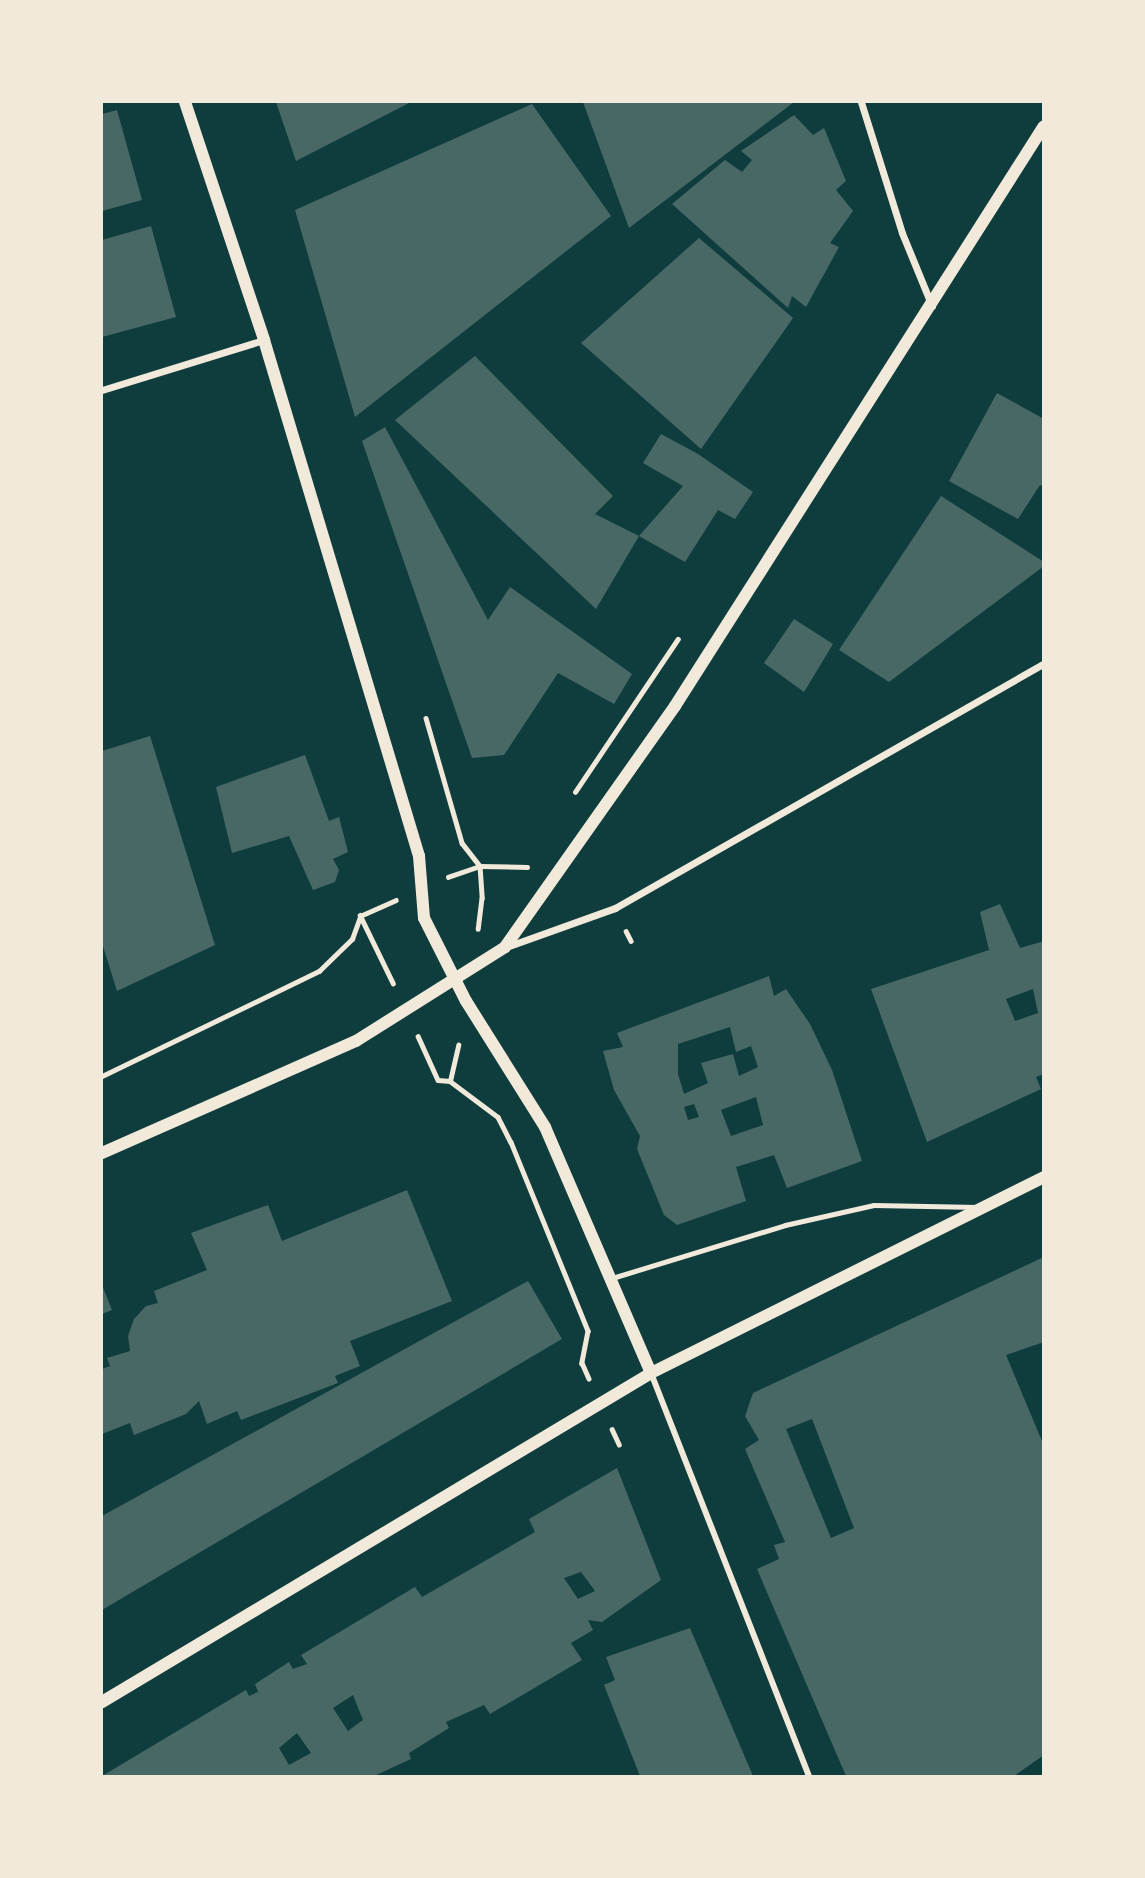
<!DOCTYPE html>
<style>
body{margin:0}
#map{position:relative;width:1145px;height:1878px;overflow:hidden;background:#0f3d3e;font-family:Raleway,sans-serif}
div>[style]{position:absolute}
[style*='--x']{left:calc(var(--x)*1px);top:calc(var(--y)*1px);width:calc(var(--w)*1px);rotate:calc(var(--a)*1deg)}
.building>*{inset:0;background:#486865}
.path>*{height:4.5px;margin:-2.25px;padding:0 2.25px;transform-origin:2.25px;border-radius:2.25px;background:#f1e9da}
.service>*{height:5px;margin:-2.5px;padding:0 2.5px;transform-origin:2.5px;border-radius:2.5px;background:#f1e9da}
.pedestrian>*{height:6px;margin:-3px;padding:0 3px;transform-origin:3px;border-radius:3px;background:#f1e9da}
.minor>*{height:7px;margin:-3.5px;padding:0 3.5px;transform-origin:3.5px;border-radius:3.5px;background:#f1e9da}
.tertiary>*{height:12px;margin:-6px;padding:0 6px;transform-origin:6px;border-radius:6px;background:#f1e9da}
span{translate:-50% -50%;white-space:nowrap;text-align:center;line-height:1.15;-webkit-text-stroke:5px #f1e9da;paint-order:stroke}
.frame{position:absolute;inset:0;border:103px solid #f1e9da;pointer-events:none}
</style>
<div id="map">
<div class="building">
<div style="clip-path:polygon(276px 102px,411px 102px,296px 161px)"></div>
<div style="clip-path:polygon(583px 102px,794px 102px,629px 228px)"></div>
<div style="clip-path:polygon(532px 104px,611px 216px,355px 417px,295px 210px)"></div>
<div style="clip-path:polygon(117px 110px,142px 200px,102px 211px,102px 114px)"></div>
<div style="clip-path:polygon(794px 115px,813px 135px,824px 128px,846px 181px,836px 190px,853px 211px,830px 243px,839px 247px,806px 307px,792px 296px,788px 308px,672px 204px,725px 160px,742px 172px,752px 160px,741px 151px)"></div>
<div style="clip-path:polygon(151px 226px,176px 317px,102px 337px,102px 240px)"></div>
<div style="clip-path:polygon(699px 238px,793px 318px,701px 449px,581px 343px)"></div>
<div style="clip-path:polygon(475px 356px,613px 496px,595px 514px,639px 536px,596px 609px,395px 420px)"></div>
<div style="clip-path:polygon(997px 393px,1044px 419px,1044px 487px,1040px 485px,1018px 519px,949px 481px)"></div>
<div style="clip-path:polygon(385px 427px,488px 620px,510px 587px,632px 674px,614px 704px,558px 673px,504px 755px,472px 758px,362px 441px)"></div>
<div style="clip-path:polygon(661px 434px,698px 454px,753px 492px,735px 519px,718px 510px,685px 562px,639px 536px,683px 486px,643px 463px)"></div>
<div style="clip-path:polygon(941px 496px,1044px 562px,1044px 566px,889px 682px,839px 650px)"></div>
<div style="clip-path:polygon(794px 619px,833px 644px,804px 692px,764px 663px)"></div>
<div style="clip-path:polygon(150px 736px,215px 945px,117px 991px,102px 943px,102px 751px)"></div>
<div style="clip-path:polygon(305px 755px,329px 821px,339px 817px,348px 852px,333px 859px,339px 870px,335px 882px,313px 890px,289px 836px,232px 853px,216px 787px)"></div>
<div style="clip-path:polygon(evenodd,1000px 904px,1020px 948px,1044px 941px,1044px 1074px,1036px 1077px,1041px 1089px,927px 1142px,871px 989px,989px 950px,980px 912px,1000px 904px,1033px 989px,1038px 1013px,1015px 1021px,1006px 999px,1033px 989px)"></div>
<div style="clip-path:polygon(evenodd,769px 976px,774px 996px,786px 989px,810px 1024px,832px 1070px,862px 1161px,787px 1188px,774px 1155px,736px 1167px,746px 1201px,677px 1225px,664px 1215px,637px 1149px,640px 1136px,614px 1090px,603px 1051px,623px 1047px,617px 1033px,769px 976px,730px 1027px,736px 1052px,751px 1046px,758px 1067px,739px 1076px,733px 1054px,701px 1063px,708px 1083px,684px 1094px,678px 1074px,678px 1044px,730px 1027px,769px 976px,756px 1097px,763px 1125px,731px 1136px,721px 1110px,756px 1097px,769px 976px,694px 1104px,699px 1117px,688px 1120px,684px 1107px,694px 1104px)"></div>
<div style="clip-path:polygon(407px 1190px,452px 1301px,350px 1341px,360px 1366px,335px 1376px,338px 1383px,241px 1420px,237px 1411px,207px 1424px,199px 1401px,186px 1414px,134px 1435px,130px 1423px,102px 1434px,102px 1369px,110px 1366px,107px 1358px,130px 1351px,128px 1336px,134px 1319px,146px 1306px,158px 1303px,154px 1291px,207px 1270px,191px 1233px,268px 1205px,282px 1241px)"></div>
<div style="clip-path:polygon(evenodd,1044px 1257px,1044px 1342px,1006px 1355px,1044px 1446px,1044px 1755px,1014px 1776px,846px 1776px,757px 1569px,779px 1559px,774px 1545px,785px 1542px,745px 1449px,759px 1440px,745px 1416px,753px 1393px,1044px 1257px,812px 1419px,854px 1528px,831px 1538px,786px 1429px,812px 1419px)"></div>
<div style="clip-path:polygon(528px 1281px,562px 1339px,102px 1610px,102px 1516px)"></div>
<div style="clip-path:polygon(102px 1285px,112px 1310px,102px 1314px)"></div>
<div style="clip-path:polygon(evenodd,617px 1468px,661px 1580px,602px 1622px,588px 1620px,593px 1630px,571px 1643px,582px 1660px,490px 1714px,484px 1705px,446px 1722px,449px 1728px,409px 1753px,411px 1759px,374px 1776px,102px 1776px,246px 1690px,249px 1696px,258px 1692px,255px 1684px,289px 1662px,293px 1669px,307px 1664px,301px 1655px,415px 1587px,422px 1597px,535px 1532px,529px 1519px,617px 1468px,581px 1572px,595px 1591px,578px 1599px,564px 1578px,581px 1572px,617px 1468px,353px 1695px,363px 1720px,348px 1731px,333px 1708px,353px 1695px,617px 1468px,297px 1733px,311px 1753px,289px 1765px,279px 1748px,297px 1733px)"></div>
<div style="clip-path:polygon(690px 1628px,753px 1776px,640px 1776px,604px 1685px,615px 1680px,606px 1657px)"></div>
</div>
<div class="path">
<div style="--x:426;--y:718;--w:130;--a:73.9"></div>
<div style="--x:462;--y:843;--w:29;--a:52"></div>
<div style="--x:480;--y:866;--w:47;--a:1.2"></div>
<div style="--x:575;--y:792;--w:184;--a:-56.1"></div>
<div style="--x:448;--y:877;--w:34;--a:-19"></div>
<div style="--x:480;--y:866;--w:32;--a:86"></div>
<div style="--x:482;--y:898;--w:31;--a:97"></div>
<div style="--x:626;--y:931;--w:11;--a:63"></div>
<div style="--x:393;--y:984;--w:76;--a:-115.9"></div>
<div style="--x:360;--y:916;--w:39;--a:-24"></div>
<div style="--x:418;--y:1036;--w:48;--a:65.6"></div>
<div style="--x:438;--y:1080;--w:12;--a:5"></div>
<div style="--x:450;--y:1081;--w:60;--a:36.9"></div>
<div style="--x:498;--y:1117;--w:28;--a:63"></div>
<div style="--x:511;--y:1142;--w:204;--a:67.8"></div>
<div style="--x:588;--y:1331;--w:33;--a:101"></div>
<div style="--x:582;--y:1363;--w:17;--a:66"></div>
<div style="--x:102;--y:1076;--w:241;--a:-25.8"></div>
<div style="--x:319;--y:971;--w:46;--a:-44.1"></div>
<div style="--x:352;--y:939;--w:23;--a:-70"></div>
<div style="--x:450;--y:1081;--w:37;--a:-77"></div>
<div style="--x:612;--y:1429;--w:17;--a:65"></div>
</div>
<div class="service">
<div style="--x:612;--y:1278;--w:181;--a:-17"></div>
<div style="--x:785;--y:1225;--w:91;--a:-12.7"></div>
<div style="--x:874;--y:1205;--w:104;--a:1.1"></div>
</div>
<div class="pedestrian">
<div style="--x:651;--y:1373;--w:433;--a:68.6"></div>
</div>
<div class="minor">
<div style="--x:861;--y:102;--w:137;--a:72.6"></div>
<div style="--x:902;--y:233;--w:79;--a:67.7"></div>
<div style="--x:102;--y:390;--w:170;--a:-17.2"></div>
<div style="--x:509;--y:946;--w:113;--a:-19.7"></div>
<div style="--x:615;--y:908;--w:494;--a:-29.7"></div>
</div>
<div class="tertiary">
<div style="--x:185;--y:102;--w:251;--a:71.6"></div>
<div style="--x:264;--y:340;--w:539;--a:73.28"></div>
<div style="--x:419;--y:856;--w:62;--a:85.4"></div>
<div style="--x:424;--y:918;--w:93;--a:63.2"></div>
<div style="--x:466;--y:1001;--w:149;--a:57.9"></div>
<div style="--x:545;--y:1127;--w:268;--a:66.7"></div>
<div style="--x:102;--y:1153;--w:278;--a:-23.8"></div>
<div style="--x:356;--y:1041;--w:176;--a:-32.2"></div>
<div style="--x:505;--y:947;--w:295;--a:-54.8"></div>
<div style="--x:675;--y:706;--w:687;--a:-57.54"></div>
<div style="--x:102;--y:1702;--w:640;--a:-30.93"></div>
<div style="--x:651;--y:1373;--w:439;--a:-26.5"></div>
</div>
<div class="frame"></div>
</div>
